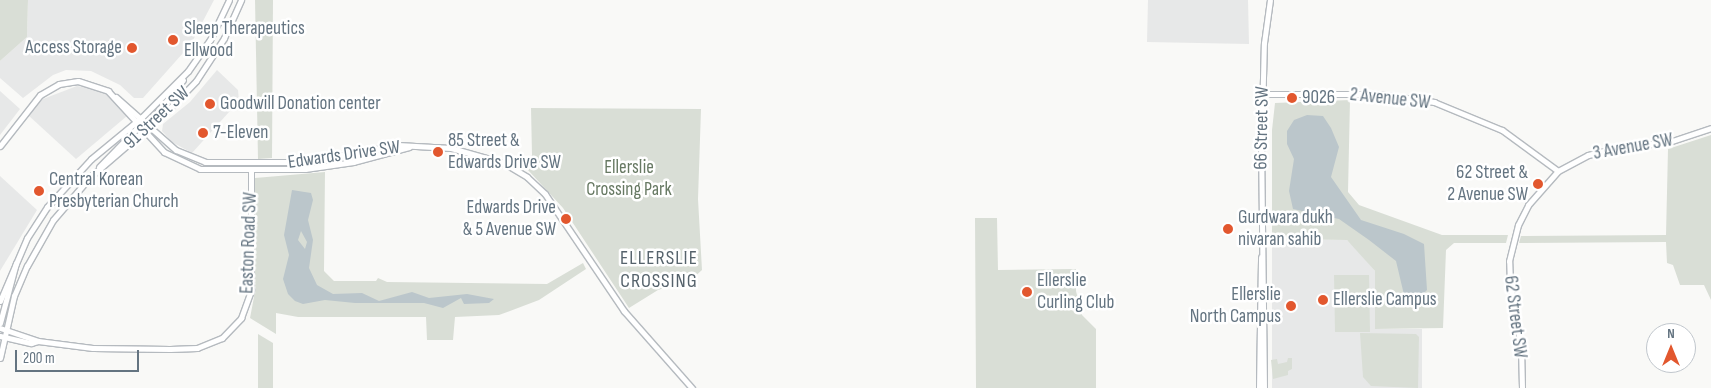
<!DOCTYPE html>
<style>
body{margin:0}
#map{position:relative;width:1711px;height:388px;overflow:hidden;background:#f9f9f7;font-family:"Sofia Sans Condensed",sans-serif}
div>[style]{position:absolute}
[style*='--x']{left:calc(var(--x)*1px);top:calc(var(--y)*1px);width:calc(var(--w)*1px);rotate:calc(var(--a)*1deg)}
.built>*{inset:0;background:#e7e8e8}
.green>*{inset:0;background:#d9ded6}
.water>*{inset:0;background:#bbc6cb}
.roads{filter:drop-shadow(1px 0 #b5babf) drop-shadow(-1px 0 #b5babf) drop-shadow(0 1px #b5babf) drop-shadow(0 -1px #b5babf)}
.secondary>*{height:5px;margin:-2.5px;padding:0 2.5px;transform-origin:2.5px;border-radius:2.5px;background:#fff}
.dots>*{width:14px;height:14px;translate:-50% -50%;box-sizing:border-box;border:2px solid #fff;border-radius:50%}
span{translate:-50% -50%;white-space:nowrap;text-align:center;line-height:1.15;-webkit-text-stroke:5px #fff;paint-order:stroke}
.poi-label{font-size:19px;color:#647481}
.left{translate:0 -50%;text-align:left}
.right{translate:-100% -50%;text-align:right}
.street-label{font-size:19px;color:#647481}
.park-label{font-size:19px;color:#677963}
.neighbourhood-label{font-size:20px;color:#56636c;letter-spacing:1px}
.north{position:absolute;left:1646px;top:323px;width:50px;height:50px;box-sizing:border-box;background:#fff;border:1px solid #c1c7cd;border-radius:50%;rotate:0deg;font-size:14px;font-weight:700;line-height:20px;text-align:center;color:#647481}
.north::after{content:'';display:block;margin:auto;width:18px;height:22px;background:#e2572e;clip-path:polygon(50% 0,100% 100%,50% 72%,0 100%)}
.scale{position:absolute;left:15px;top:350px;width:124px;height:22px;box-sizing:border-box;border:2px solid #647481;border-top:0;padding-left:6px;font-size:15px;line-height:18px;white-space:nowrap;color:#647481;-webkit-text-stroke:4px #fff;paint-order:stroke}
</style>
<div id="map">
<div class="built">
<div style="clip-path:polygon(28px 0,214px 0,191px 44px,143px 98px,134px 98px,120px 85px,91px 71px,66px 70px,53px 75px,23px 98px,0 78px,0 61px,27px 37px)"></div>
<div style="clip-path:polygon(1148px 0,1248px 0,1249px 44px,1147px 42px)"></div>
<div style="clip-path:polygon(217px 70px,238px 90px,239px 101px,192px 153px,172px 142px,162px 131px,163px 124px,190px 102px)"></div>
<div style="clip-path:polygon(77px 86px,98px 89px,116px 101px,127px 116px,76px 159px,28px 115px,43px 99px)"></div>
<div style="clip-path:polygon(0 91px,20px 109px,0 135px)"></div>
<div style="clip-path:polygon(0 176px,37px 210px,0 271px)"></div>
<div style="clip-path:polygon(1272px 239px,1347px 240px,1354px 246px,1375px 271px,1375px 329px,1422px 329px,1422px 388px,1272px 388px)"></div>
</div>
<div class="green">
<div style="clip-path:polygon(0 0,28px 0,27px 37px,0 61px)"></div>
<div style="clip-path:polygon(255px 0,273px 0,272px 158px,258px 159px)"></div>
<div style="clip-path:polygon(1350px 100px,1348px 192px,1359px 205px,1442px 235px,1508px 235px,1506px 243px,1454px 243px,1446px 250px,1443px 328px,1375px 329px,1375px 271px,1347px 240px,1272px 239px,1272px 130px,1275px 103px)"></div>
<div style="clip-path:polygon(531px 108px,701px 109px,698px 199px,702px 270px,691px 280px,658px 290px,629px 308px,563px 208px,528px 170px,532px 155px)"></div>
<div style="clip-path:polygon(1711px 135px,1711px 300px,1704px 285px,1680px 285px,1673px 265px,1667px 263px,1666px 242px,1519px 243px,1521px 236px,1666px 235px,1668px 149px)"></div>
<div style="clip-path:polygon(325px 172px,324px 271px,334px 281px,376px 281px,378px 278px,387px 282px,547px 284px,583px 263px,586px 269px,539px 300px,499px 315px,455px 317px,453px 340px,427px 340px,426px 317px,298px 317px,276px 313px,276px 334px,250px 318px,254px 297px,255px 178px)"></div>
<div style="clip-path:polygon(975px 218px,997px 218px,998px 270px,1076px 269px,1076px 291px,1082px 315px,1096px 329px,1096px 388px,976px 388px)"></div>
<div style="clip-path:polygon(1334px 275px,1369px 275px,1370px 332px,1335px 332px)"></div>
<div style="clip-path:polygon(1360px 333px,1416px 334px,1419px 337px,1418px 388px,1371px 386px,1363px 377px)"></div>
<div style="clip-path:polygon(258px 334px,273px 343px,273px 388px,258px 388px)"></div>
<div style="clip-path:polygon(1288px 358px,1292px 358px,1292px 369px,1288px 371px,1288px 375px,1273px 379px,1271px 360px,1277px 359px,1278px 364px,1287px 362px)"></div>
</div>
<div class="water">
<div style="clip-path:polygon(1307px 115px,1323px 116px,1331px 128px,1339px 147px,1331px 177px,1361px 220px,1404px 234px,1424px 244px,1427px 290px,1418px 299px,1405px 299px,1396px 261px,1369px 240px,1339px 219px,1293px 209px,1289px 191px,1294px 159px,1287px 144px,1287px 131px,1294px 120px)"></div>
<div style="clip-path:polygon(evenodd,292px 190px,311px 193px,313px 200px,308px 220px,313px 240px,309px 268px,317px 285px,333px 294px,362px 293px,379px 301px,412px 292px,429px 298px,467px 294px,494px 299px,489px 303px,464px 304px,461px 298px,443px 308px,424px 303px,355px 303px,325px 300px,303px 304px,295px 301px,288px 294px,283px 279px,289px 255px,284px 235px,292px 190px,301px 231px,307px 242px,305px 249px,298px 240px,301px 231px)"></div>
</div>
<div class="roads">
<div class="secondary">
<div style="--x:1263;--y:94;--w:115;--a:0"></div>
<div style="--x:1378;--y:94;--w:57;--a:8.1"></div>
<div style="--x:1434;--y:102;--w:74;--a:22.4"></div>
<div style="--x:1502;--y:130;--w:69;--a:36.2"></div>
<div style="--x:116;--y:97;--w:80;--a:41.5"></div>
<div style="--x:176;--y:150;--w:31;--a:22"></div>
<div style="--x:205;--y:162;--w:99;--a:0"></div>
<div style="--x:304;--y:162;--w:96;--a:-10.3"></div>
<div style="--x:398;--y:145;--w:53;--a:3.2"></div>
<div style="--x:451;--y:148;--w:55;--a:15.8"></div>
<div style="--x:504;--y:163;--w:27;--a:31"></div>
<div style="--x:527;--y:177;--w:25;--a:43"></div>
<div style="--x:545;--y:194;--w:141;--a:56"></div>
<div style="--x:624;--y:311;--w:103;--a:48.6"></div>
<div style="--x:146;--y:126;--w:59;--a:-51.2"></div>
<div style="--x:0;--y:146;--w:65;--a:-51.9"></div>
<div style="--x:40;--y:95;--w:22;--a:-30"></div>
<div style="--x:59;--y:84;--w:19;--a:-9"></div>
<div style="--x:78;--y:81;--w:32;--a:18"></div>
<div style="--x:108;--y:91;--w:83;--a:47.4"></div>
<div style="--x:164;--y:152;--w:40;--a:25"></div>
<div style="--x:200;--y:169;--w:105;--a:0"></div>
<div style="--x:305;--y:169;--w:49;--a:-8.3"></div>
<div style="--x:353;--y:162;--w:58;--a:-15"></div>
<div style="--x:99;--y:167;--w:59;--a:-45.7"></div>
<div style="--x:0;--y:301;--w:69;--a:-66.8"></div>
<div style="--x:27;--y:238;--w:37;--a:-57"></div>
<div style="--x:47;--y:207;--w:65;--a:-47.5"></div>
<div style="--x:91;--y:159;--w:66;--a:-39.5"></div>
<div style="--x:142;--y:117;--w:65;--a:-45"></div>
<div style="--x:188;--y:71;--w:38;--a:-55"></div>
<div style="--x:210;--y:40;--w:44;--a:-64.6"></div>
<div style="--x:0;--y:323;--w:62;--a:-75.1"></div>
<div style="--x:0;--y:328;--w:40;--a:18.9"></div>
<div style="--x:0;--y:336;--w:32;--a:13"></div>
<div style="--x:31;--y:343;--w:7;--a:-16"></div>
<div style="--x:38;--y:341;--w:55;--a:7.3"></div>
<div style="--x:93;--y:348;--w:77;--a:0.7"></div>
<div style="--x:170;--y:349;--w:27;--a:-2"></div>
<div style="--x:197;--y:348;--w:27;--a:-22"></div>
<div style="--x:222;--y:338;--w:28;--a:-46"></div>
<div style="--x:241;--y:318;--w:30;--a:-70"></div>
<div style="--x:251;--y:290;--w:121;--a:-90"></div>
<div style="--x:0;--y:358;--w:64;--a:-77.3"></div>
<div style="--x:14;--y:296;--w:33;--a:-67"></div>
<div style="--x:27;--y:266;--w:53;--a:-60.5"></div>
<div style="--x:53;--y:220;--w:57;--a:-49.3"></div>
<div style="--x:90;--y:177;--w:103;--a:-40.7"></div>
<div style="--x:168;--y:110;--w:40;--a:-46"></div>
<div style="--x:196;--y:81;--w:51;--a:-56.9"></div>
<div style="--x:224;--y:38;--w:42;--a:-65.9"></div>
<div style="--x:1259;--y:388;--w:131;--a:-89.1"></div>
<div style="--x:1264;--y:388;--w:234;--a:-90.7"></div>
<div style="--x:1261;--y:154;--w:111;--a:-88.5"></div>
<div style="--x:1264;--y:43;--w:43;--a:-82.1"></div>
<div style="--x:1522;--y:388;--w:41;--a:-91.4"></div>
<div style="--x:1521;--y:347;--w:64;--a:-99.9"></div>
<div style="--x:1510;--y:284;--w:23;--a:-92"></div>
<div style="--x:1509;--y:261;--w:37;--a:-76"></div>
<div style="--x:1518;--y:225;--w:22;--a:-63"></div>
<div style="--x:1528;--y:205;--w:45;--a:-48.6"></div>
<div style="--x:1558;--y:171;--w:34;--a:-28"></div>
<div style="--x:1588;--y:155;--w:29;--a:-14"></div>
<div style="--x:1616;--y:148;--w:53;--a:-6.5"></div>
<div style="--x:1669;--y:142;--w:44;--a:-18.4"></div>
</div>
</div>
<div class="dots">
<div style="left:173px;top:40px;background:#e2572e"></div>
<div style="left:132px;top:48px;background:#e2572e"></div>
<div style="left:1292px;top:98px;background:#e2572e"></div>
<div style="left:210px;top:104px;background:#e2572e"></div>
<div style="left:203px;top:133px;background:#e2572e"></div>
<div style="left:438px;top:152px;background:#e2572e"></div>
<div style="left:1538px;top:184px;background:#e2572e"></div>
<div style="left:39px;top:191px;background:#e2572e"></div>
<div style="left:566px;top:219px;background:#e2572e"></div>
<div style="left:1228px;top:229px;background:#e2572e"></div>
<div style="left:1027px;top:292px;background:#e2572e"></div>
<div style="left:1323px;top:300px;background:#e2572e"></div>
<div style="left:1291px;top:306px;background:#e2572e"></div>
</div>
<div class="poi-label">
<span class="left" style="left:184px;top:40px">Sleep Therapeutics<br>Ellwood</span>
<span class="right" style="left:122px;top:48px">Access Storage</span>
<span class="left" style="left:1302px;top:98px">9026</span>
<span class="left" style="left:220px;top:104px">Goodwill Donation center</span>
<span class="left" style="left:213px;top:133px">7-Eleven</span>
<span class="left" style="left:448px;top:152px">85 Street &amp;<br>Edwards Drive SW</span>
<span class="right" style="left:1528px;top:184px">62 Street &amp;<br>2 Avenue SW</span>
<span class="left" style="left:49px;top:191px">Central Korean<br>Presbyterian Church</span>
<span class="right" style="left:556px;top:219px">Edwards Drive<br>&amp; 5 Avenue SW</span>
<span class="left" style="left:1238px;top:229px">Gurdwara dukh<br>nivaran sahib</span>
<span class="left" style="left:1037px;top:292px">Ellerslie<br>Curling Club</span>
<span class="right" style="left:1281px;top:306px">Ellerslie<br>North Campus</span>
<span class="left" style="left:1333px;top:300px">Ellerslie Campus</span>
</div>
<div class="street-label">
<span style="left:1390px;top:99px;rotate:6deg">2 Avenue SW</span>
<span style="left:157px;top:118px;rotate:-43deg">91 Street SW</span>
<span style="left:1262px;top:128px;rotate:-89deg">66 Street SW</span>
<span style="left:1633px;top:147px;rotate:-10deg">3 Avenue SW</span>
<span style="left:344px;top:155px;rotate:-8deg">Edwards Drive SW</span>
<span style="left:249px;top:243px;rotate:-88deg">Easton Road SW</span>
<span style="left:1515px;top:317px;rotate:83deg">62 Street SW</span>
</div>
<div class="park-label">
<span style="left:629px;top:179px">Ellerslie<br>Crossing Park</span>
</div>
<div class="neighbourhood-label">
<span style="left:659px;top:270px">ELLERSLIE<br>CROSSING</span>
</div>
<div class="north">N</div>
<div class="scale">200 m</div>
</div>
